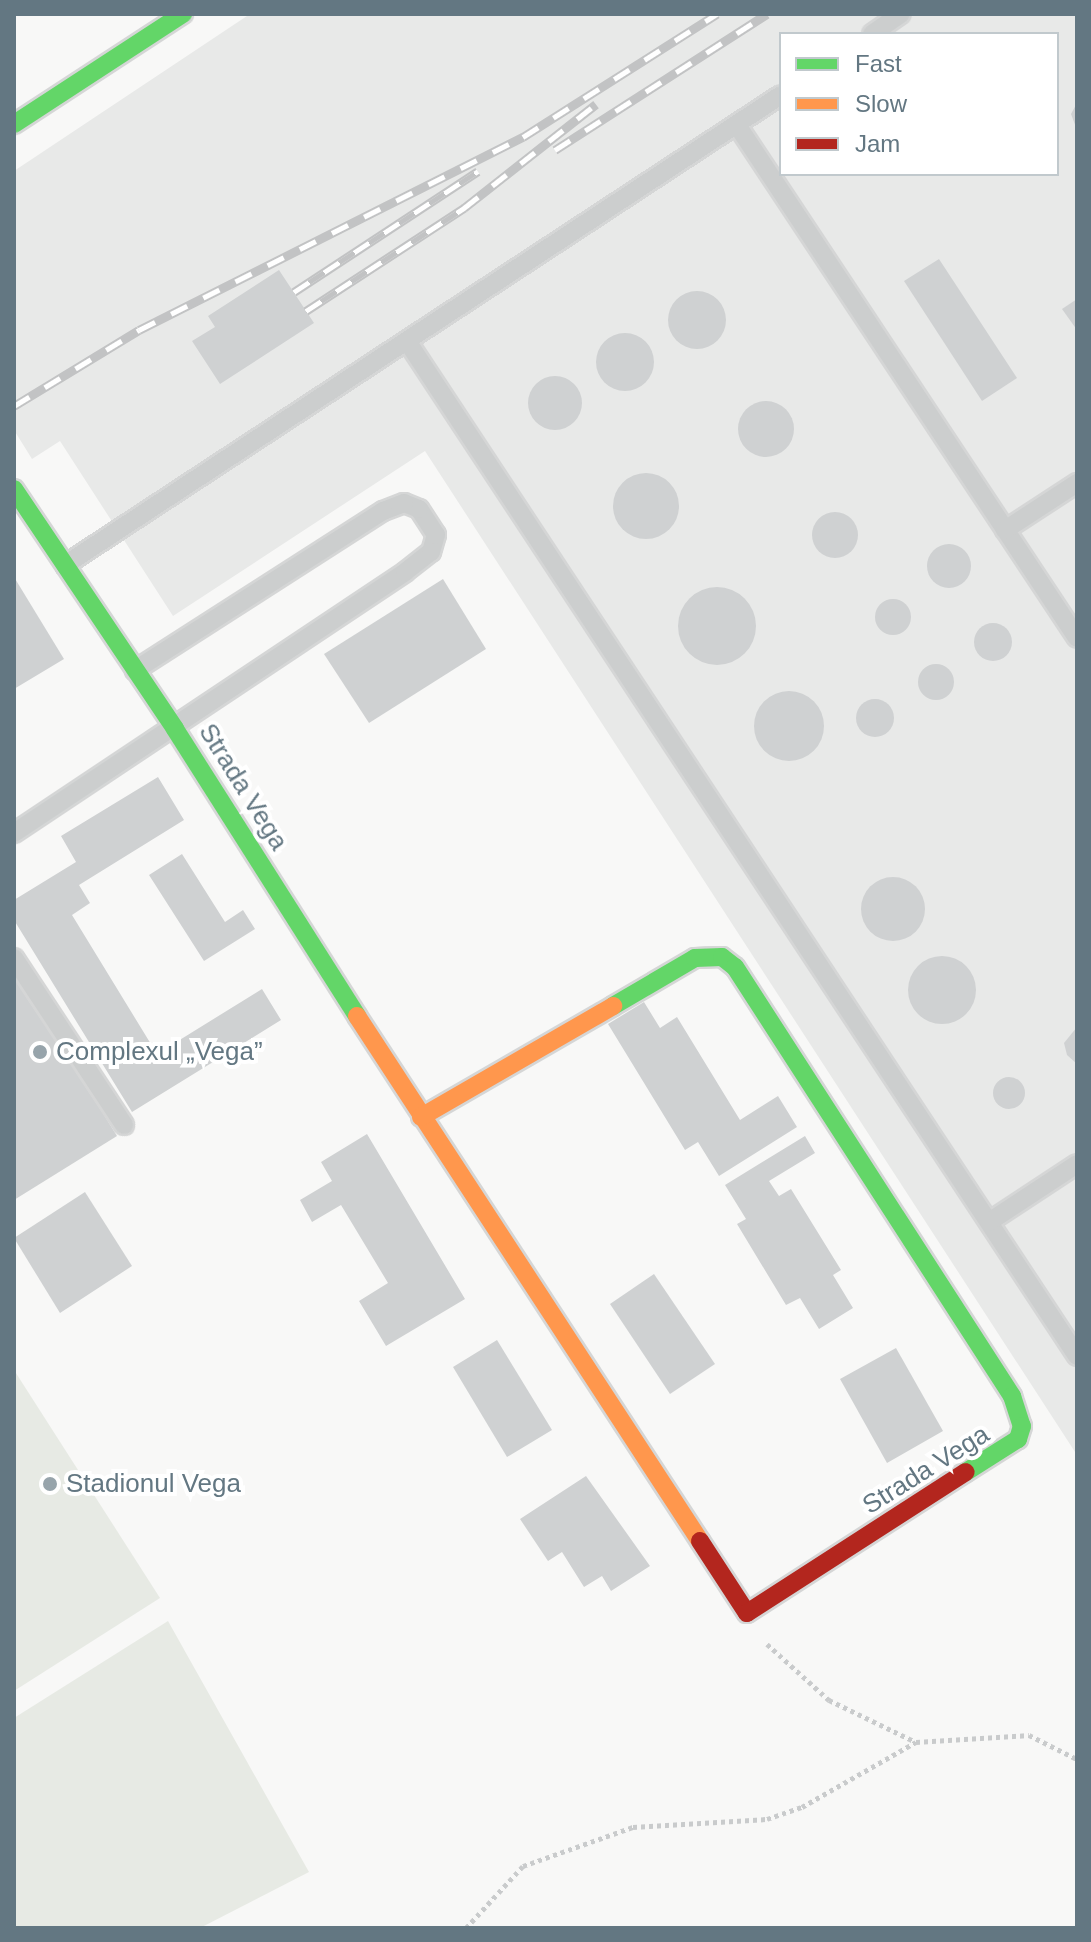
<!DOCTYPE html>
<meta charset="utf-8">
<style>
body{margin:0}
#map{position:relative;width:1091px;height:1942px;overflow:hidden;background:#f8f8f7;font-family:Arial,sans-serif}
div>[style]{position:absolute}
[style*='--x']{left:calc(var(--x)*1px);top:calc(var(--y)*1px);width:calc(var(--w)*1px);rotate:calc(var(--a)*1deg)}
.built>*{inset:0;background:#e8e9e8}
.green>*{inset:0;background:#e7eae4}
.building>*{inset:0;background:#cfd1d2}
.round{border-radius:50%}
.path>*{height:5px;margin-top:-2.5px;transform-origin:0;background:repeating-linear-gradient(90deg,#c9cbcc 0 4px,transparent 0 8px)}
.roads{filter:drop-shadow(2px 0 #d5d6d6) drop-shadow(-2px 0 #d5d6d6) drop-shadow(0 2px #d5d6d6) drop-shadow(0 -2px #d5d6d6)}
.lane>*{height:18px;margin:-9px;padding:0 9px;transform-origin:9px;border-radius:9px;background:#cccece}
.fast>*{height:18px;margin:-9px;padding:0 9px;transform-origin:9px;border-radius:9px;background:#63d668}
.slow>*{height:18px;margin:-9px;padding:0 9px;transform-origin:9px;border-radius:9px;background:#ff974d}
.jam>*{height:18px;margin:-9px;padding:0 9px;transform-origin:9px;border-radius:9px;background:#b3261e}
.rail>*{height:9px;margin-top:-4.5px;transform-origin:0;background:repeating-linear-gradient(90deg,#fff 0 18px,#c2c3c4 0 36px);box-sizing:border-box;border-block:2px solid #c2c3c4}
.dots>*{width:22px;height:22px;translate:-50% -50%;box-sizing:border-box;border:4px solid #fff;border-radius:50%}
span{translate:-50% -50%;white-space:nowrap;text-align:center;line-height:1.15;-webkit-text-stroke:8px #fff;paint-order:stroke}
.street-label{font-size:26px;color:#637782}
.poi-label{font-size:26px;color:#637782}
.left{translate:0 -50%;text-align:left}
.frame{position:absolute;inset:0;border:16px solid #637782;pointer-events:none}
.legend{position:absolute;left:779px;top:32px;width:280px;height:144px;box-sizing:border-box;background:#fff;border:2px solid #c1c9cd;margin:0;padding:10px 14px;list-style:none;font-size:24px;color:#637782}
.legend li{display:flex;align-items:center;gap:16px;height:40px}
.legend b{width:40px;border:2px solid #c1c9cd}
</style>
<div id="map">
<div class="built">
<div style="clip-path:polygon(evenodd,250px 14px,1077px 14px,1077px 1455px,425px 451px,173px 616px,60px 441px,32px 459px,14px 430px,14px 171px,250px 14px,781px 34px,1057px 34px,1057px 174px,781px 174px,781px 34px)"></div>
</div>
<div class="green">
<div style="clip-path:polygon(14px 1370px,160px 1598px,14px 1691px)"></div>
<div style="clip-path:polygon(168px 1621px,309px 1872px,200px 1928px,14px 1928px,14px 1718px)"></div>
</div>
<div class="building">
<div style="clip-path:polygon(1077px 103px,1077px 130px,1071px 114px)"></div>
<div style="clip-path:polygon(939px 259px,1017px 378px,982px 401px,904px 281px)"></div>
<div style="clip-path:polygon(279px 270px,314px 323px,220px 384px,192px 341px,215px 327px,208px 316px)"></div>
<div class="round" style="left:668px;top:291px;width:58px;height:58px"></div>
<div style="clip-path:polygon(1077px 299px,1077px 330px,1062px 309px)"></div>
<div class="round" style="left:596px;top:333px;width:58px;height:58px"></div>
<div class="round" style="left:528px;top:376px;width:54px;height:54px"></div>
<div class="round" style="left:738px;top:401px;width:56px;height:56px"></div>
<div class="round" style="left:613px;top:473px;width:66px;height:66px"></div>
<div class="round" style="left:812px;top:512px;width:46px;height:46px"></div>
<div class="round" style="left:927px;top:544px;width:44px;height:44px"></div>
<div style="clip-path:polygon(14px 577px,64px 659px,14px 689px)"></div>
<div style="clip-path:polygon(443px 579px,486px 649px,369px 723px,324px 654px)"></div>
<div class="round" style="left:678px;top:587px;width:78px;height:78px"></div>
<div class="round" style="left:875px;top:599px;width:36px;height:36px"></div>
<div class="round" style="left:974px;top:623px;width:38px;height:38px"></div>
<div class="round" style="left:918px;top:664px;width:36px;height:36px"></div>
<div class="round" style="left:754px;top:691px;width:70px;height:70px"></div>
<div class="round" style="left:856px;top:699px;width:38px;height:38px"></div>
<div style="clip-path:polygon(158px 777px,184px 820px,79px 885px,90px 903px,72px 915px,157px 1054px,262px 989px,281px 1020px,132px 1112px,14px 920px,14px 900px,76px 862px,61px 836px)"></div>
<div style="clip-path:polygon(182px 854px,225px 922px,243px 910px,255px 929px,204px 961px,149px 875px)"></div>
<div class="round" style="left:861px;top:877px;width:64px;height:64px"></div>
<div class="round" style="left:908px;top:956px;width:68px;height:68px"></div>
<div style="clip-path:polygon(14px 968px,117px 1136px,14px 1200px)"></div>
<div style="clip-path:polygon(644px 1002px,660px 1028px,677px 1017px,740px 1120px,778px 1096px,797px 1127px,719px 1176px,698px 1142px,685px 1150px,608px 1024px)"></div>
<div style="clip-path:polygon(1077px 1027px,1077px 1064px,1067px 1055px,1064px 1043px)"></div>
<div class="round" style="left:993px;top:1077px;width:32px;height:32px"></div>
<div style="clip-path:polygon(367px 1134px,465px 1299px,386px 1346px,359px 1301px,388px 1283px,341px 1205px,312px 1222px,300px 1200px,332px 1181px,321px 1162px)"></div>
<div style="clip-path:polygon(805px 1136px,815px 1153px,769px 1181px,779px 1196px,791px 1189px,841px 1270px,833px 1275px,853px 1308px,819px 1329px,800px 1298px,786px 1305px,737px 1224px,746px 1219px,725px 1185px)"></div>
<div style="clip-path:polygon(85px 1192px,132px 1266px,60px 1313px,14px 1238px)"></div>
<div style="clip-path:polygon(654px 1274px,715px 1364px,670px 1394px,610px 1304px)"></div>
<div style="clip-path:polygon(497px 1340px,552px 1430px,507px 1457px,453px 1367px)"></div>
<div style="clip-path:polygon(896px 1348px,943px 1431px,887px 1463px,840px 1379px)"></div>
<div style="clip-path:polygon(586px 1476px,650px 1566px,611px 1591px,602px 1576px,584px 1587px,562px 1552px,548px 1561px,520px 1519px)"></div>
</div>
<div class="path">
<div style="--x:767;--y:1644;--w:84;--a:42.1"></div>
<div style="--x:829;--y:1700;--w:97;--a:25.8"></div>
<div style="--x:466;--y:1928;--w:84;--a:-47.4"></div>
<div style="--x:523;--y:1866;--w:117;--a:-19.5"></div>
<div style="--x:633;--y:1827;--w:134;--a:-3.4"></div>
<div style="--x:767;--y:1819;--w:37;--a:-19"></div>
<div style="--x:802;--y:1807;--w:131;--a:-29.7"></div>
<div style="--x:916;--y:1742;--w:113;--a:-3.5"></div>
<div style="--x:1029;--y:1735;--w:54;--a:26.6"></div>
</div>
<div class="roads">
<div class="lane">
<div style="--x:872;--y:34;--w:35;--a:-35"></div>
<div style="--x:737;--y:125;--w:615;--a:56.46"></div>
<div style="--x:407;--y:341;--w:1216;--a:56.57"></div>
<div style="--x:1005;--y:530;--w:86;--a:-33.1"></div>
<div style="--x:65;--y:565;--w:856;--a:-33.28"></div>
<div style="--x:14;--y:833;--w:470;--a:-33.7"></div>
<div style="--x:405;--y:572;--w:33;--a:-38"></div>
<div style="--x:431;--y:552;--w:18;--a:-74"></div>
<div style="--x:436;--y:535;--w:31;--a:-123"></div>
<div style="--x:419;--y:509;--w:16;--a:-158"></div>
<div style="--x:404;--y:503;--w:22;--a:159"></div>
<div style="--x:383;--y:511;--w:295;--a:147.3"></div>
<div style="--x:14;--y:958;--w:200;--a:56.6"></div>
<div style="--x:989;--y:1222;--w:105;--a:-33.4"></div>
</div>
<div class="fast">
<div style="--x:14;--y:124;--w:202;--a:-33.1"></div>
<div style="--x:14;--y:489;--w:289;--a:56.1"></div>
<div style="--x:175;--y:729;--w:340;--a:57.6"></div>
<div style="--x:613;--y:1006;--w:95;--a:-30.3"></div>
<div style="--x:695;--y:958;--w:27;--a:-2"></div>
<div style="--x:722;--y:957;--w:16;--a:38"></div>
<div style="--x:735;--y:967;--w:511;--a:57.15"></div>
<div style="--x:1012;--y:1396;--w:32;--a:72"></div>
<div style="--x:1022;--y:1426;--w:14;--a:107"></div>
<div style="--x:1018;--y:1439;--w:62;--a:147.6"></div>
</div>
<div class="slow">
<div style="--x:357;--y:1016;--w:627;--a:56.84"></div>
<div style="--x:421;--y:1117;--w:222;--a:-30"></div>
</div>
<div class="jam">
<div style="--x:700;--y:1541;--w:86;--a:56.9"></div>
<div style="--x:747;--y:1613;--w:260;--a:-32.8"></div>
</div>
</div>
<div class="rail">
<div style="--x:555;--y:150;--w:252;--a:-32.7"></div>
<div style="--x:294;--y:292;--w:220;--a:-33.3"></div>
<div style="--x:306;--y:311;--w:189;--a:-33.1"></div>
<div style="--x:464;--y:208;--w:168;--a:-38.2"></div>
<div style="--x:14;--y:406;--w:146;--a:-31.3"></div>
<div style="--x:139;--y:330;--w:430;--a:-26.7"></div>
<div style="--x:523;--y:137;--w:230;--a:-32.4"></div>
</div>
<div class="dots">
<div style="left:40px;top:1052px;background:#97a4ab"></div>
<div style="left:50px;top:1484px;background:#97a4ab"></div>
</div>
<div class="street-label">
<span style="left:243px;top:787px;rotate:58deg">Strada Vega</span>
<span style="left:926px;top:1470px;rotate:-32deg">Strada Vega</span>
</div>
<div class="poi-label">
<span class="left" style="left:56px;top:1052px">Complexul „Vega”</span>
<span class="left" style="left:66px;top:1484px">Stadionul Vega</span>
</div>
<div class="frame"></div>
<ul class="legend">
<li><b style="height:10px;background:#63d668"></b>Fast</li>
<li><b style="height:10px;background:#ff974d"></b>Slow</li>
<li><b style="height:10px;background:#b3261e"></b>Jam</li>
</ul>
</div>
